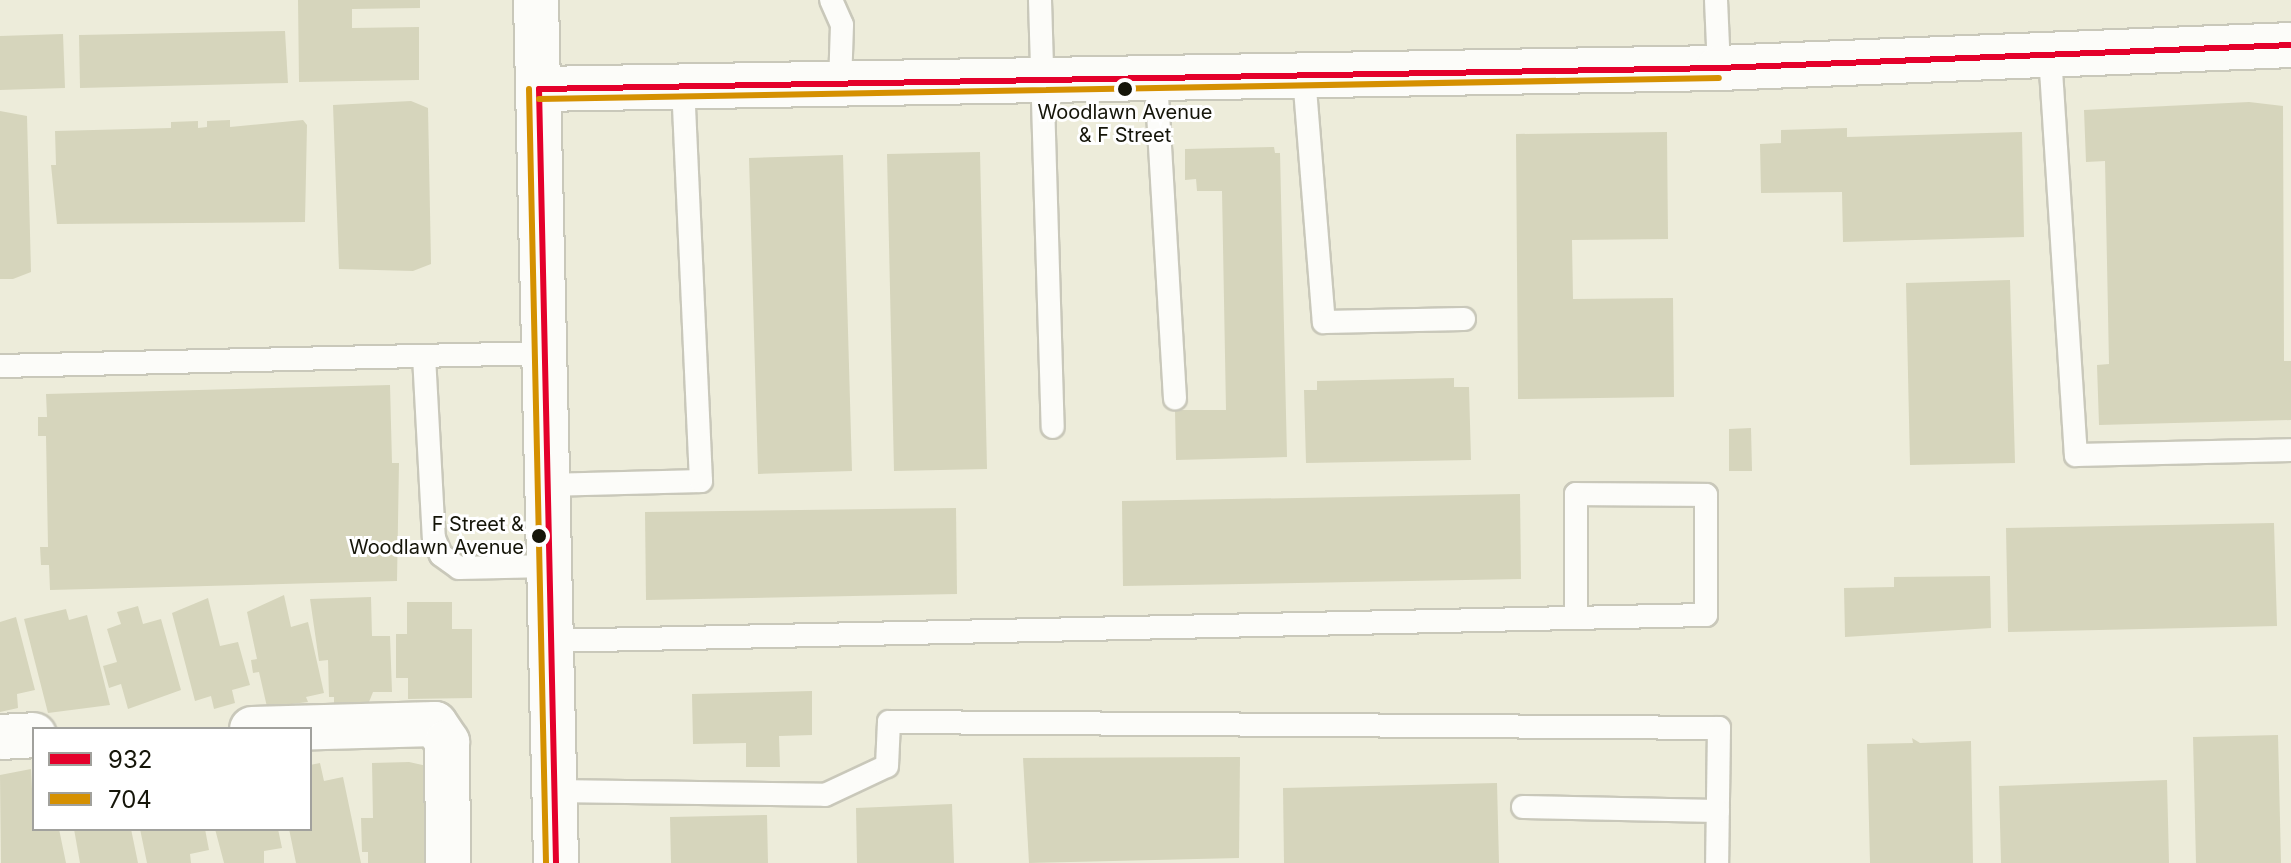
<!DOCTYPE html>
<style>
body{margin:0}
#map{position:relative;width:2291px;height:863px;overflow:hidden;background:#edecda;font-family:Inter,sans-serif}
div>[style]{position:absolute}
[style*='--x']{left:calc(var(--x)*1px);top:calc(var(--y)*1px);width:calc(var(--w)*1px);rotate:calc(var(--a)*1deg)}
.building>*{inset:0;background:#d6d5bc}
.roads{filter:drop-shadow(2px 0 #c9c8ba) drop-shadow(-2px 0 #c9c8ba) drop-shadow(0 2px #c9c8ba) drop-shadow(0 -2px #c9c8ba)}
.lane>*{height:22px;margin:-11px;padding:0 11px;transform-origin:11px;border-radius:11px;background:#fcfcf9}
.street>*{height:44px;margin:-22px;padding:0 22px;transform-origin:22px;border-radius:22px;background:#fcfcf9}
.secondary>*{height:44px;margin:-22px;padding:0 22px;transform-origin:22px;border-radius:22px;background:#fcfcf9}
.bus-1>*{height:6px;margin:-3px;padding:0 3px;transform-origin:3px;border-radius:3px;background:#e4002b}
.bus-2>*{height:6px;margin:-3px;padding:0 3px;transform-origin:3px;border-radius:3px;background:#d59001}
.dots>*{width:22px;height:22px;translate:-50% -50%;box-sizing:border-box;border:4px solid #fff;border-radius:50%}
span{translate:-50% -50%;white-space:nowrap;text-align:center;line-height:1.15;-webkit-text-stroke:6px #fff;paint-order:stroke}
.bus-label{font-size:20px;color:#151509}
.right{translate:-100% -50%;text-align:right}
.legend{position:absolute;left:32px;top:727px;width:280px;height:104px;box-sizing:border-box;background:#fff;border:2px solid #a1a19d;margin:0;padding:10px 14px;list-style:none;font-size:24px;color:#151509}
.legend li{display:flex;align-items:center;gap:16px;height:40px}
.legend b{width:40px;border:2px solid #a1a19d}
</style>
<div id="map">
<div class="building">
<div style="clip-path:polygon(298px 0,420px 0,420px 8px,352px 9px,352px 28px,419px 27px,419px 80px,299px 82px)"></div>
<div style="clip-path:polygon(285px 31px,288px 83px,80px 88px,79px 35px)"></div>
<div style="clip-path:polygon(63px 34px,65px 88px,0 90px,0 36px)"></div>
<div style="clip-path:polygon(411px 101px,428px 108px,431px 264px,413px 271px,339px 269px,333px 105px)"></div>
<div style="clip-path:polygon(2249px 102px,2283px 106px,2284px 361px,2291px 361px,2291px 420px,2099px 425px,2097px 365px,2109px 364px,2105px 161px,2086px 162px,2084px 110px)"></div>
<div style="clip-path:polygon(0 111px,27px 116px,31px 272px,13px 279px,0 279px)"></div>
<div style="clip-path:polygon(230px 120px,230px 127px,303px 120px,307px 125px,305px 222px,57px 224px,51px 165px,56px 165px,55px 131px,171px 128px,171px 122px,198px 121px,198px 128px,207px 127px,207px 121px)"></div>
<div style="clip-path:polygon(1847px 128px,1847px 137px,2022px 132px,2024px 237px,1843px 242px,1842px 192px,1761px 193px,1760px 144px,1781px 143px,1781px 130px)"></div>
<div style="clip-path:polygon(1667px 132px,1668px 239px,1572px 240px,1573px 299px,1673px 298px,1674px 397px,1518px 399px,1516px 134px)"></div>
<div style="clip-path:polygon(1274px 147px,1275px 153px,1280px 153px,1287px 457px,1176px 460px,1175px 410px,1226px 410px,1222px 191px,1197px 191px,1196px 179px,1185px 180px,1185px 149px)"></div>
<div style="clip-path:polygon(980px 152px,987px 469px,894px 471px,887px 154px)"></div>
<div style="clip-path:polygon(843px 155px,852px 471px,758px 474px,749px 158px)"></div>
<div style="clip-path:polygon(2010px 280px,2015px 463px,1910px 465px,1906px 283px)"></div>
<div style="clip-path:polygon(1454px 378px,1454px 387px,1469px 387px,1471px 460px,1306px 463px,1304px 390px,1317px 390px,1317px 381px)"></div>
<div style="clip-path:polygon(390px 385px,392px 463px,399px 463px,397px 581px,50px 590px,49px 565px,41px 565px,40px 547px,48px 547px,46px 436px,38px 436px,38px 417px,47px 417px,46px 394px)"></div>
<div style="clip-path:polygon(1751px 428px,1752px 471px,1729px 471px,1729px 429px)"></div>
<div style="clip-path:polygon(1520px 494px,1521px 579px,1123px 586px,1122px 501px)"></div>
<div style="clip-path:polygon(956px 508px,957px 594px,646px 600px,645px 512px)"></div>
<div style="clip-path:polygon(2274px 523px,2277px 626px,2008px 632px,2006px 528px)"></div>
<div style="clip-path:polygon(1990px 576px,1991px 628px,1845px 637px,1844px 588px,1894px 587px,1894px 577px)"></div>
<div style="clip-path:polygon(284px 595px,291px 627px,308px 622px,324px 693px,306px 697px,308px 702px,267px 707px,259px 672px,253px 673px,251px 660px,257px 659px,247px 612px)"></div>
<div style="clip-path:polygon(371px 597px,372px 636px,390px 636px,392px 692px,373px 692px,369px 702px,334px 703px,334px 697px,329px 697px,328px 660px,319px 661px,310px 599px)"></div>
<div style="clip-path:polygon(208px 598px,220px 646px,238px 642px,250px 685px,232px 690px,235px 703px,214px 709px,211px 696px,195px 701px,172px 613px)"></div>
<div style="clip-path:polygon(407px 602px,452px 602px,452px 629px,472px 629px,472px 698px,408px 699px,408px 678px,396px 678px,396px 634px,407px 634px)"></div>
<div style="clip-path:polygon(138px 606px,143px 624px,161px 619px,181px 690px,128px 709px,121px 684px,109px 688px,103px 666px,117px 662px,107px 629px,121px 624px,117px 612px)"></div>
<div style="clip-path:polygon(66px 609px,69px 620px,87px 615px,110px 705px,48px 713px,24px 619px)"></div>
<div style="clip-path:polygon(16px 617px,35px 690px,17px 694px,18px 708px,0 712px,0 622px)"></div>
<div style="clip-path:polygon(812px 691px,812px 735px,779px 736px,780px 767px,746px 767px,746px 743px,693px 744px,692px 694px)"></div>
<div style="clip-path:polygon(2278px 735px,2281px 863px,2196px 863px,2193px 737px)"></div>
<div style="clip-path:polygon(1912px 738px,1920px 743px,1971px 741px,1973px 863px,1870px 863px,1867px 744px,1913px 743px)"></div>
<div style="clip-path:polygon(1240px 757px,1239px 858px,1029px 863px,1023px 758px)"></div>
<div style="clip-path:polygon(409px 762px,427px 766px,429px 863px,368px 863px,368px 852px,362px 852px,361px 818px,373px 818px,372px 763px)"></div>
<div style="clip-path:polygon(320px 763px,324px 781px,343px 777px,361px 863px,296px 863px,289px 829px,310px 829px,310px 765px)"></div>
<div style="clip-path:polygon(31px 769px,34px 829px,59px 829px,66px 863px,1px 863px,0 775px)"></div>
<div style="clip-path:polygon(2167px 780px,2169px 863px,2001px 863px,1999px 786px)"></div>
<div style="clip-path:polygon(1497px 783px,1499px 863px,1284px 863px,1283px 788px)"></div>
<div style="clip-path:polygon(952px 804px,954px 863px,857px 863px,856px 808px)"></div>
<div style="clip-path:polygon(767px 815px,768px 863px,671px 863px,670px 817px)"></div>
<div style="clip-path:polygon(74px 829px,131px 829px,138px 863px,80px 863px)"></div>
<div style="clip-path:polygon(140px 829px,205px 829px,209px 850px,190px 854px,191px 863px,147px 863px)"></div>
<div style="clip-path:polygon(215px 829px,278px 829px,282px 848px,264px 851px,264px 863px,224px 863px)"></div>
</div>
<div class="roads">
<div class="lane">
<div style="--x:831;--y:0;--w:27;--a:66"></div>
<div style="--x:842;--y:25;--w:60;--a:91.9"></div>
<div style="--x:1040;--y:0;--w:427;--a:88.3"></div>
<div style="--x:1716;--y:0;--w:68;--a:87.5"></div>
<div style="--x:2050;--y:55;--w:401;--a:86.3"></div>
<div style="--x:2076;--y:455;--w:215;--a:-1.3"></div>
<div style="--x:1304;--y:76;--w:247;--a:85.4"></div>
<div style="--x:1324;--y:322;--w:140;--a:-1.2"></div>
<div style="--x:1156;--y:79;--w:320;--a:86.6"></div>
<div style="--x:424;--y:356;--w:182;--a:86.9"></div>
<div style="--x:434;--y:538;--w:18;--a:68"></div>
<div style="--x:441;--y:555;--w:22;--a:36"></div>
<div style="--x:459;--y:568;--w:90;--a:-1.3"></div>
<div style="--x:0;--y:366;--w:545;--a:-1.37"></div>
<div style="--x:547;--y:485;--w:154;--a:-1.5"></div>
<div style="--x:701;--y:481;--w:393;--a:-92.6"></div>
<div style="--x:551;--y:641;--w:1155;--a:-1.29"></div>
<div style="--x:1706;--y:615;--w:120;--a:-90"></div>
<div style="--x:1706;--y:495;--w:130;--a:-179.6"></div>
<div style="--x:1576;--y:494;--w:123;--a:90"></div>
<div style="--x:554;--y:791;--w:271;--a:0.8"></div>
<div style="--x:825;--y:795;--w:68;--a:-25.1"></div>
<div style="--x:887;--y:766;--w:44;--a:-87.4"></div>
<div style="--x:889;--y:722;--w:830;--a:0.41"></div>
<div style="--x:1719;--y:728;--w:135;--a:90.8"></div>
<div style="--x:1523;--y:807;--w:195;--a:1.2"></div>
</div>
<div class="street">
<div style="--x:539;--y:89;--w:1180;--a:-1.02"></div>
<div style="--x:1719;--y:68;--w:572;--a:-2.3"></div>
<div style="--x:252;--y:729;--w:183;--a:-1.6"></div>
<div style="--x:435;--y:724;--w:22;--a:56"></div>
<div style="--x:447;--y:742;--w:121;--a:89.5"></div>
<div style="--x:0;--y:737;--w:34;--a:-3"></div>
</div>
<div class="secondary">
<div style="--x:536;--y:0;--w:863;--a:88.67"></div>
</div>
</div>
<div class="bus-1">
<div style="--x:539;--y:89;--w:1180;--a:-1.02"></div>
<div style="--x:1719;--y:68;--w:572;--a:-2.3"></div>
<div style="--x:539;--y:89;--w:774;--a:88.74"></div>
</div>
<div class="bus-2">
<div style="--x:529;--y:89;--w:774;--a:88.74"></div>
<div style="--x:539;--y:99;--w:1180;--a:-1.02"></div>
</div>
<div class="dots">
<div style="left:1125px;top:89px;background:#151509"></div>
<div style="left:539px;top:536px;background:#151509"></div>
</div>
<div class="bus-label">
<span style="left:1125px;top:124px">Woodlawn Avenue<br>&amp; F Street</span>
<span class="right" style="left:524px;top:536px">F Street &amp;<br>Woodlawn Avenue</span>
</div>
<ul class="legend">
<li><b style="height:10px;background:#e4002b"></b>932</li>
<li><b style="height:10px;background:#d59001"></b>704</li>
</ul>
</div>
